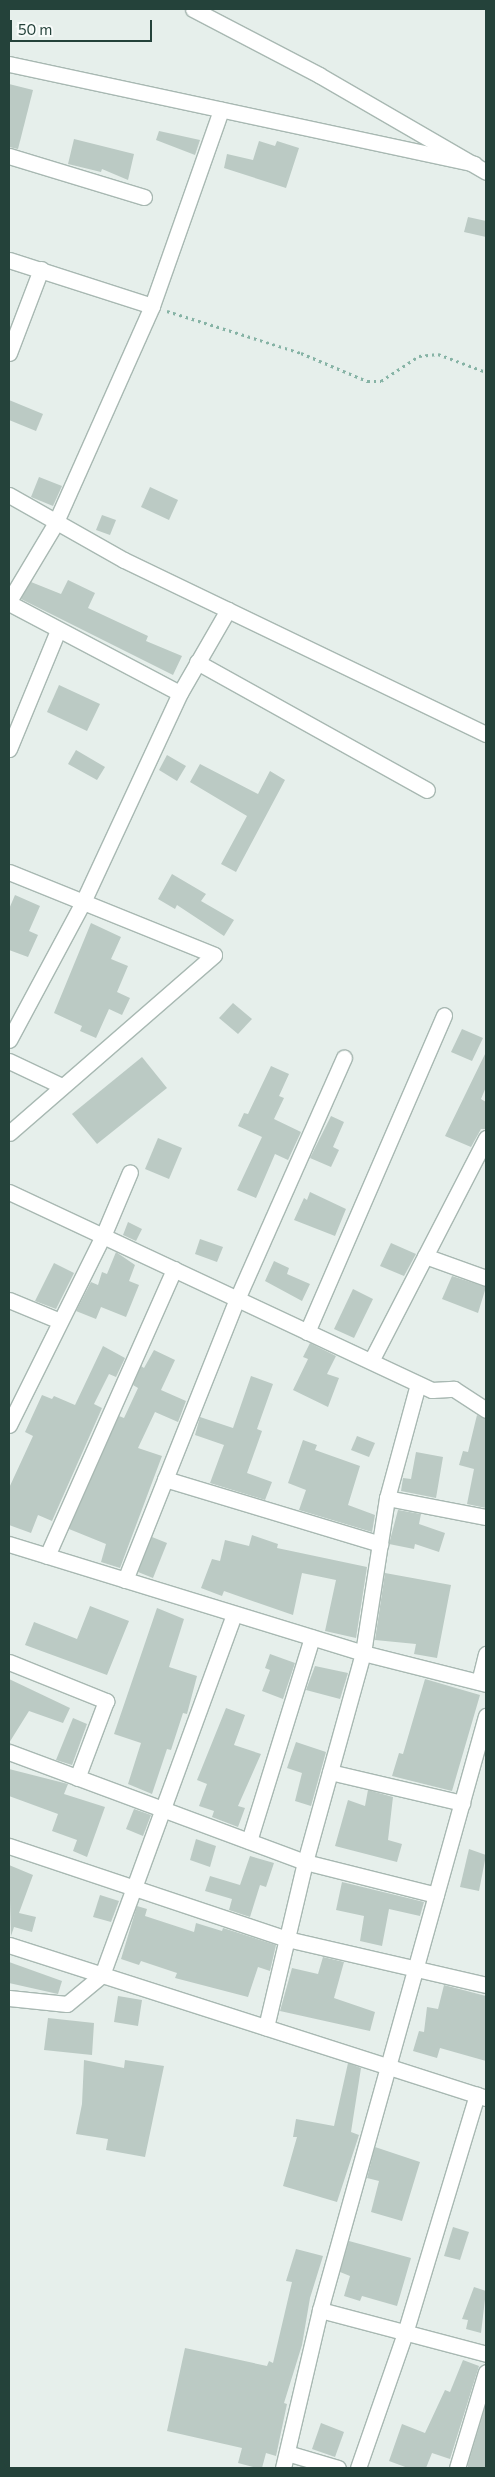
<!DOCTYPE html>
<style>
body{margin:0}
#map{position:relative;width:495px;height:2477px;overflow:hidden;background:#e6efeb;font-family:Commissioner,sans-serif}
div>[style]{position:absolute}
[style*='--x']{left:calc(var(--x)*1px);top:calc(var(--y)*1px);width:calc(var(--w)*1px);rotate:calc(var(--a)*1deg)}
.building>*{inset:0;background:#bbcac4}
.path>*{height:3px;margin-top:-1.5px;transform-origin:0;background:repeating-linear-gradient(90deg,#86b3a5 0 2.5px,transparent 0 6.5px)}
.roads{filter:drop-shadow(1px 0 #a8b8b2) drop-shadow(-1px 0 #a8b8b2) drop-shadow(0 1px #a8b8b2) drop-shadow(0 -1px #a8b8b2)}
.minor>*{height:15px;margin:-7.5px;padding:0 7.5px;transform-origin:7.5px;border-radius:7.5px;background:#fff}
span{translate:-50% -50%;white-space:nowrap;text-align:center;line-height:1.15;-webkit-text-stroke:4px #f7fbf9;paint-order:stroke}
.frame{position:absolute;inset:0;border:10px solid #24423a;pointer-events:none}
.scale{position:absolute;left:10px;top:20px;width:142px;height:22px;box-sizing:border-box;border:2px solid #24423a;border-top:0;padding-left:6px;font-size:15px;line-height:18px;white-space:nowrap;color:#24423a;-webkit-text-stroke:4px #f7fbf9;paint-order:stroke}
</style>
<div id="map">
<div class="building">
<div style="clip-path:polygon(9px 84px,33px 90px,18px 149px,9px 147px)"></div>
<div style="clip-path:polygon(159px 131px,200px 140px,195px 155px,156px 140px)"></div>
<div style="clip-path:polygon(74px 139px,134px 154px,128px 180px,102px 169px,101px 172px,68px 164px)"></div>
<div style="clip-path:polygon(259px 141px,275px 146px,277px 141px,299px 148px,286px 188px,224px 168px,227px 154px,253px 160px)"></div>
<div style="clip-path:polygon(468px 217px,486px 221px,486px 237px,464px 232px)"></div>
<div style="clip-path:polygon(9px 400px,43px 414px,36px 431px,9px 420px)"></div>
<div style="clip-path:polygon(39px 477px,62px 486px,53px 506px,31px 497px)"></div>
<div style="clip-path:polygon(150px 487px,178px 500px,169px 520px,141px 507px)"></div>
<div style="clip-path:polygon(102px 515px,116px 520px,110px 535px,96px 530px)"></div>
<div style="clip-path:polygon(68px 580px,95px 593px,88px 608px,148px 636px,146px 641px,182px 656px,173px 675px,21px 599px,31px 582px,61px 594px)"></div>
<div style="clip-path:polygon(59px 685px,100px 704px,87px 731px,47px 712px)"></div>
<div style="clip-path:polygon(76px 750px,105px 767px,97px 780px,68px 764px)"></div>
<div style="clip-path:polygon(167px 755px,186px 766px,177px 781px,159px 770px)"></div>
<div style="clip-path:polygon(200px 764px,258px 794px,270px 771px,285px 780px,236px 872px,221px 864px,247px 816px,190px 782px)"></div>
<div style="clip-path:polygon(172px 874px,206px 894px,201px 901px,234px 920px,224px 936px,177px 905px,175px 909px,158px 899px)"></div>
<div style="clip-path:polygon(15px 895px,40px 906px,29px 931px,38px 935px,28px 957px,9px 950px,9px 909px)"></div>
<div style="clip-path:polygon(91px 923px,121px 937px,111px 959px,128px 966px,117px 992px,130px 998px,122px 1015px,109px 1009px,96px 1038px,80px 1031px,82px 1026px,54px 1013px)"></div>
<div style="clip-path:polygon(233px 1003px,252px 1019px,238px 1034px,219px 1018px)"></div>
<div style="clip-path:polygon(462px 1029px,483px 1038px,472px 1061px,451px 1052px)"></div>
<div style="clip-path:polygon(486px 1052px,486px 1087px,481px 1099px,486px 1102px,486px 1129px,481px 1129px,471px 1147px,445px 1136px)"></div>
<div style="clip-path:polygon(142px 1057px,167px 1088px,97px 1144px,72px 1114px)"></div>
<div style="clip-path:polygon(271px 1066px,289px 1074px,279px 1096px,284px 1098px,274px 1119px,301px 1132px,288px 1160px,275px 1154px,256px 1198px,237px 1190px,262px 1137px,238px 1126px,244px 1113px,248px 1114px)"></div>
<div style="clip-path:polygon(331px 1116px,344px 1122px,333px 1147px,339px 1150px,331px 1167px,310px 1158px)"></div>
<div style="clip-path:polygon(158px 1138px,182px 1148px,169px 1179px,145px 1169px)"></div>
<div style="clip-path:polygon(310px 1192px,346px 1209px,335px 1236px,294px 1220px,304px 1198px,307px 1200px)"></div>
<div style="clip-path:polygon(128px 1222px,142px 1229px,136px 1241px,123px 1235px)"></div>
<div style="clip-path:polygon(200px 1239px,223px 1247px,217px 1262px,195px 1254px)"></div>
<div style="clip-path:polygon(391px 1243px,416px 1254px,404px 1276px,380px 1266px)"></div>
<div style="clip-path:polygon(116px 1252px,135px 1265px,129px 1281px,139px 1285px,126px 1317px,101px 1307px,96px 1319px,76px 1311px,91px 1282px,98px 1285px,102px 1272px,107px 1274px)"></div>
<div style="clip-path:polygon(274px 1261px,289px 1268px,287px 1274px,310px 1284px,302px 1301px,265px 1281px)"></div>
<div style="clip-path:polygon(54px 1263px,74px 1273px,56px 1309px,35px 1301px)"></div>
<div style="clip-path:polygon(452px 1276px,486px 1287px,478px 1313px,442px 1299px)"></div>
<div style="clip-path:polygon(353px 1289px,373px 1299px,354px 1338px,334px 1329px)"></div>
<div style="clip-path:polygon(310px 1343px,336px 1356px,327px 1374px,339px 1378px,328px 1407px,293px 1390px,308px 1359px,303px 1357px)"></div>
<div style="clip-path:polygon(103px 1346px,125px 1358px,116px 1377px,109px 1374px,94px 1404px,102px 1408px,52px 1521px,38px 1515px,31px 1533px,9px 1525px,9px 1488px,33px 1436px,25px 1432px,42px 1395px,52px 1399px,54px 1396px,75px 1405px)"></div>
<div style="clip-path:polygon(154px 1350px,175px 1360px,161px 1390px,186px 1401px,178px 1422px,155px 1412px,138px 1448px,162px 1456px,120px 1568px,101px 1562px,106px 1544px,69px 1529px,119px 1416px,124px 1418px,138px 1388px,133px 1385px,141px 1366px,144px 1368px)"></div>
<div style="clip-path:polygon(251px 1376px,273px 1384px,257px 1429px,262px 1431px,247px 1473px,272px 1482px,265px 1500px,210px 1483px,224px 1445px,195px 1435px,200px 1417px,233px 1428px)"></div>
<div style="clip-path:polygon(477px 1415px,486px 1419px,486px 1508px,467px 1504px,474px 1469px,459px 1465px,463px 1451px,468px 1452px)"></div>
<div style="clip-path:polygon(357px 1436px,375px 1443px,369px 1457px,351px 1450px)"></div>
<div style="clip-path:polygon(303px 1440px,317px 1445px,315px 1450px,360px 1466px,348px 1505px,375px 1515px,372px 1532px,299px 1510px,306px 1490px,288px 1483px)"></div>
<div style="clip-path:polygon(416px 1452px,443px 1457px,436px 1498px,401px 1491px,403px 1478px,411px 1479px)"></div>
<div style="clip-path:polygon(398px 1510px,421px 1514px,419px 1524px,445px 1533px,439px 1552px,415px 1544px,414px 1549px,389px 1544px)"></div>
<div style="clip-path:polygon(252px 1535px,278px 1544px,277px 1548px,367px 1567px,356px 1638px,325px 1631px,336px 1580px,302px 1573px,293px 1615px,224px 1591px,222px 1596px,201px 1588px,212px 1559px,220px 1561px,225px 1540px,249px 1546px)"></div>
<div style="clip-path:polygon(152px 1537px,167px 1543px,153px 1578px,138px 1572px)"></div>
<div style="clip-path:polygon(385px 1573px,451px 1585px,437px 1658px,414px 1654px,416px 1644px,375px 1640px)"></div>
<div style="clip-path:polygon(90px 1606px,129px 1621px,107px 1675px,25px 1645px,34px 1622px,77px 1639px)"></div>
<div style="clip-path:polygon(157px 1608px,184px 1619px,169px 1667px,197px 1676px,187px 1714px,183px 1713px,171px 1750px,167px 1749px,152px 1794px,128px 1784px,141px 1743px,114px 1734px)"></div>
<div style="clip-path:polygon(270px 1654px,295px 1663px,283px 1699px,262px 1691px,270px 1670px,265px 1668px)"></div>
<div style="clip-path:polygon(315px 1666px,348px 1673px,340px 1699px,306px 1690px)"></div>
<div style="clip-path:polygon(9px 1679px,70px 1708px,63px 1723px,29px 1711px,9px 1743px)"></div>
<div style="clip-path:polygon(425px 1679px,480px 1695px,452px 1791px,392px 1776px,399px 1753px,403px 1754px)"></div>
<div style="clip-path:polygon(226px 1708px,245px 1715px,234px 1745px,261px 1754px,238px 1806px,245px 1808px,238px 1827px,212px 1817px,214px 1811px,199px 1806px,207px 1784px,197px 1780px)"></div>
<div style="clip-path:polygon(73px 1718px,87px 1724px,72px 1765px,56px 1760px)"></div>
<div style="clip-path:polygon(296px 1742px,326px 1752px,311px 1806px,295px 1801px,302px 1773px,287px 1768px)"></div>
<div style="clip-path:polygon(9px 1769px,68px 1784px,64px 1794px,105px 1807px,87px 1857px,73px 1851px,77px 1840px,52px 1831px,58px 1814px,9px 1796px)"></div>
<div style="clip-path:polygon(368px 1790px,393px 1797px,388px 1840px,402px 1844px,397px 1862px,335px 1846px,348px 1800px,365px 1806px)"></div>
<div style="clip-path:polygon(134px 1809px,151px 1815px,143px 1836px,126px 1829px)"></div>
<div style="clip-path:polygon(196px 1839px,216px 1846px,210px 1867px,190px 1860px)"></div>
<div style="clip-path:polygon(469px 1849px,486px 1855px,479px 1891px,460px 1887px)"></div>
<div style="clip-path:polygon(250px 1856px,274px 1863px,266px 1887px,260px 1885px,250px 1917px,229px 1910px,232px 1899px,205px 1891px,210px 1876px,240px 1885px)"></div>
<div style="clip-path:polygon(9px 1865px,33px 1875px,19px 1913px,36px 1917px,32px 1932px,14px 1927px,11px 1936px)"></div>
<div style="clip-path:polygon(342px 1882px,424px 1902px,420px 1916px,389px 1909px,382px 1946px,360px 1941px,364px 1916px,336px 1910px)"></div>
<div style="clip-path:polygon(100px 1895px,119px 1901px,111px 1922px,93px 1917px)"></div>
<div style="clip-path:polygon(137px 1906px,147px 1909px,145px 1916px,194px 1932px,196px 1923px,222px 1931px,223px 1928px,276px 1945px,270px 1971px,258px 1967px,248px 1997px,175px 1978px,177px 1973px,141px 1961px,139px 1965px,121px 1959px)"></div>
<div style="clip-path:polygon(323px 1957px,344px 1962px,334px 1998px,375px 2012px,370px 2031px,280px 2011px,292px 1968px,318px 1974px)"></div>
<div style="clip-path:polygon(9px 1962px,62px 1981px,58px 1994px,9px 1983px)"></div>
<div style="clip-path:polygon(444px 1985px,486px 1996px,486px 2061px,440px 2048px,437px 2058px,413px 2051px,419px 2031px,424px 2032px,427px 2007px,438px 2009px)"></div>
<div style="clip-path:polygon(118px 1996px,142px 2000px,138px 2026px,114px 2022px)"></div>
<div style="clip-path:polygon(48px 2018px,94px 2023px,92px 2055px,44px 2050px)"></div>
<div style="clip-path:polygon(84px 2060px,124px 2068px,125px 2060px,164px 2066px,145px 2157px,106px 2150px,108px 2139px,76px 2134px,82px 2104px)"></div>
<div style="clip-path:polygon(348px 2063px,361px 2068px,351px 2132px,359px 2135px,337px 2202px,283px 2186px,297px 2137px,293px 2137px,296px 2119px,334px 2126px)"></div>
<div style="clip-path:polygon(375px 2147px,420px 2162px,402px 2221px,371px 2212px,379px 2181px,367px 2178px)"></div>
<div style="clip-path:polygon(453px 2227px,469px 2232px,460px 2260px,444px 2256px)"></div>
<div style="clip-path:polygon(349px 2241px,411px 2258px,397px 2306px,362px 2296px,360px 2301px,344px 2296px,350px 2276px,340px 2272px)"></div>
<div style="clip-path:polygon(296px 2249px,323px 2256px,310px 2298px,302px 2345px,284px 2403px,287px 2404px,276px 2456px,266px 2453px,262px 2468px,257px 2468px,238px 2463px,242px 2448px,167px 2431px,185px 2348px,267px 2366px,269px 2361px,273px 2363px,292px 2282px,286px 2281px)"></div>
<div style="clip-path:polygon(474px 2287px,486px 2291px,481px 2333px,466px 2329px,468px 2320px,462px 2319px)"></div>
<div style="clip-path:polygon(463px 2360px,479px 2366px,450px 2459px,432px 2453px,426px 2468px,408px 2468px,389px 2461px,402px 2424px,425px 2433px,445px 2390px,450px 2392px)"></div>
<div style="clip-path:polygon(486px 2404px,486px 2468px,468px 2468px,468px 2464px)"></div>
<div style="clip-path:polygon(321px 2423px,344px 2432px,335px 2457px,312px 2449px)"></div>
</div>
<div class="path">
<div style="--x:167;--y:311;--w:140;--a:17.4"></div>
<div style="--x:301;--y:353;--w:72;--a:23"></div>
<div style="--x:367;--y:381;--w:14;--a:0"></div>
<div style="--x:381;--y:381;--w:45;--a:-33.3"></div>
<div style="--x:419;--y:356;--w:19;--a:-6"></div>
<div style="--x:438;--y:354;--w:51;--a:20.6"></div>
</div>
<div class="roads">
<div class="minor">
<div style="--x:193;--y:9;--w:142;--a:27.6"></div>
<div style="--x:319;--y:75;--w:193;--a:30.1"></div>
<div style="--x:9;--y:64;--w:476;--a:12.1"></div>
<div style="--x:9;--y:156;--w:141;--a:16.9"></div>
<div style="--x:9;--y:260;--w:150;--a:17.8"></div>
<div style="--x:9;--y:353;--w:90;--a:-69.1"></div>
<div style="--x:9;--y:495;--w:132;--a:29.5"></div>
<div style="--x:124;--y:560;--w:402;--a:25.7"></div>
<div style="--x:9;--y:601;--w:90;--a:-59.1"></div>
<div style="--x:55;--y:524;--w:239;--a:-66"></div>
<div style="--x:152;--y:306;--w:208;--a:-70.6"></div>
<div style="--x:9;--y:603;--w:193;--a:27.8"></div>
<div style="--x:180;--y:693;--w:233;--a:114.9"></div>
<div style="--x:82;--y:904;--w:154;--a:118.2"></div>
<div style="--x:197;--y:662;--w:263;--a:29.1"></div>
<div style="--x:180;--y:693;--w:96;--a:-60"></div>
<div style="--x:9;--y:749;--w:129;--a:-67.6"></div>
<div style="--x:9;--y:872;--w:221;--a:22"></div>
<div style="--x:214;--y:955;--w:271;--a:139"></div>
<div style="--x:9;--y:1061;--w:59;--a:25.3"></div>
<div style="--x:9;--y:1192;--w:467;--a:25.1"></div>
<div style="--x:432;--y:1390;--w:22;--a:-3"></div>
<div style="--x:454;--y:1389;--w:38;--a:33"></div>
<div style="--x:425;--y:1256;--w:65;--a:19.8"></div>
<div style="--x:9;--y:1300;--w:55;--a:22.4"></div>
<div style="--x:307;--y:1332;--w:345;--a:-66.6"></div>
<div style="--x:371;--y:1361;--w:251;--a:-62.7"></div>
<div style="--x:418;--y:1384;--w:118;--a:105.2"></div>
<div style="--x:387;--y:1498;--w:157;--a:98.8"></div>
<div style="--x:363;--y:1653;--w:217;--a:105.5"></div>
<div style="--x:305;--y:1862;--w:135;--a:14.1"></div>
<div style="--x:9;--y:1425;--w:211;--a:-63.6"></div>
<div style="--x:103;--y:1236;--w:69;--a:-67.1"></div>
<div style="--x:165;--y:1479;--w:225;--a:16.8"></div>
<div style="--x:387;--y:1498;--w:101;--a:10.9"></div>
<div style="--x:9;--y:1544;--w:370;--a:17.1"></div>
<div style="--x:363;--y:1653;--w:127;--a:14.1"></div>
<div style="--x:47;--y:1556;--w:314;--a:-66.1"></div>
<div style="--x:125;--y:1580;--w:302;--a:-68.3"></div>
<div style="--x:237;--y:1299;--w:264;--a:-66.1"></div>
<div style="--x:9;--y:1662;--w:105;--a:21.9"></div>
<div style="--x:106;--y:1701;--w:82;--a:110.6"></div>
<div style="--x:479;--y:1682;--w:29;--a:-76"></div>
<div style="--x:9;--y:1752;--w:316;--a:20.4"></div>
<div style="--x:305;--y:1862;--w:170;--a:103.3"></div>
<div style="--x:330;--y:1772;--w:136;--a:13.2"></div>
<div style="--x:249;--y:1841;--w:213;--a:-72.8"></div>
<div style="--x:9;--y:1846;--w:293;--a:18.5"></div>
<div style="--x:287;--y:1939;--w:204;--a:13"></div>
<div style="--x:9;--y:1945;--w:501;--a:17.78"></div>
<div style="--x:9;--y:1998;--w:58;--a:5.9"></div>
<div style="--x:67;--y:2004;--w:45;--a:-39.6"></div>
<div style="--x:102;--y:1975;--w:384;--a:-69.9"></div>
<div style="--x:320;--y:2310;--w:172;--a:14.8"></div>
<div style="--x:287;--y:2453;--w:53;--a:16.4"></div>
<div style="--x:283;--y:2468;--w:162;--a:-76.8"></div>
<div style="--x:320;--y:2310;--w:617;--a:-74.39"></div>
<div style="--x:358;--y:2468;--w:143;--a:-70.8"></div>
<div style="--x:405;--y:2333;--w:249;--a:-73.2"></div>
<div style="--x:457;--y:2468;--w:100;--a:-73.2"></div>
</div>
</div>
<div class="frame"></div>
<div class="scale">50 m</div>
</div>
